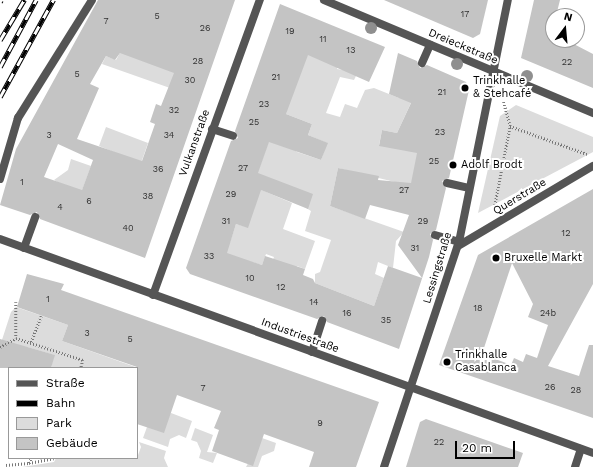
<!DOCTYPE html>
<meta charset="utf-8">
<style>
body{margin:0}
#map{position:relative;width:593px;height:467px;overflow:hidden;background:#fff;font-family:"Work Sans",sans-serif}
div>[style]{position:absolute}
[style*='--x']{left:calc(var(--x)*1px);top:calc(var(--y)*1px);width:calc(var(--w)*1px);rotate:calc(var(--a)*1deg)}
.green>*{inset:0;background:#dcdcdc}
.building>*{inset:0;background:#c4c4c4}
.path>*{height:2.5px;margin-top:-1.25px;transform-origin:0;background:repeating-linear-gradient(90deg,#777 0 1px,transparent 0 3px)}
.service>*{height:8px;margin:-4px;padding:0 4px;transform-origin:4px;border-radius:4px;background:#555}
.minor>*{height:8px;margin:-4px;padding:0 4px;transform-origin:4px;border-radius:4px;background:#555}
.rail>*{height:4.5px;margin-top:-2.25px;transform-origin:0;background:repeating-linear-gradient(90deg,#fff 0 9px,#000 0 18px);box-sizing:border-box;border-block:1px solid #000}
.trees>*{width:12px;height:12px;margin:-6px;border-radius:50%;background:#8f8f8f}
.dots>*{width:11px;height:11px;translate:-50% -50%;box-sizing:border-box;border:2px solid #fff;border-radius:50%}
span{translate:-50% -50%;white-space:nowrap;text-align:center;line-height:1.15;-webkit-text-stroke:4px #fff;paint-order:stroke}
.number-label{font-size:9px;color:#313131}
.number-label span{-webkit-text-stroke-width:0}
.street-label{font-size:11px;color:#000}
.poi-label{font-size:11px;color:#000}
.left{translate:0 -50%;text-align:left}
.legend{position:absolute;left:8px;top:367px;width:130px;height:92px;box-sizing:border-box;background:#fff;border:1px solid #999;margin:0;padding:5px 7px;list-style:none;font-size:12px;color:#000}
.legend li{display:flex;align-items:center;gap:8px;height:20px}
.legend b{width:20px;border:1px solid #999}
.north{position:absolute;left:545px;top:8px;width:40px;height:40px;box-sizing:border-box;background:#fff;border:1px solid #999;border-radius:50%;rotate:16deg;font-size:11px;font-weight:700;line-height:16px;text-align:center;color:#000}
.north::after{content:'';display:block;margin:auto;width:14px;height:18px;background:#000;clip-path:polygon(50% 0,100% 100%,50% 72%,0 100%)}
.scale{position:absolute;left:455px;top:441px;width:60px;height:18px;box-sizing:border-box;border:2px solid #000;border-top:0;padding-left:5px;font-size:12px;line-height:14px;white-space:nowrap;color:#000;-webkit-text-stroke:3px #fff;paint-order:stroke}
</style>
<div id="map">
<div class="green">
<div style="clip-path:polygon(128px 38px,177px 69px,170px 88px,102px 64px,106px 56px,116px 60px)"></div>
<div style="clip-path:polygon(295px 44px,338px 65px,337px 69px,358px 72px,354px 80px,340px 77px,326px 113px,340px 117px,345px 104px,357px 108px,365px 90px,374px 88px,399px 98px,415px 94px,397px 133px,382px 130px,379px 145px,419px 149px,411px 186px,338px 168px,330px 206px,404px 232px,396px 241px,393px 268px,378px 262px,375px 274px,384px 278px,374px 306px,315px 283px,315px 274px,320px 272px,331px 240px,305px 231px,311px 211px,256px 177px,272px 132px,297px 152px,321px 160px,327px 143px,308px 135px,312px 124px,286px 114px)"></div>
<div style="clip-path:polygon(516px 105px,593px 137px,593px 152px,478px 213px,500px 116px)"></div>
<div style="clip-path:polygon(106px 127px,148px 143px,141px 163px,99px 146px)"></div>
<div style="clip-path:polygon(71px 159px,91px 166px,80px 196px,54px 180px,68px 170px)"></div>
<div style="clip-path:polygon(252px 186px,292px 203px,283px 229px,315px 241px,305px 269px,297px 266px,294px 275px,270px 267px,274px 257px,266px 254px,262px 265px,216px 252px,230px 242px,236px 224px,247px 227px)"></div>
<div style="clip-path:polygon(16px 307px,68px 325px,62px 341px,141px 369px,51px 368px,54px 355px,27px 347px,0 346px,11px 312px)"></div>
<div style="clip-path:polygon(171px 413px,192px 421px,186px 438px,179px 435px,170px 439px,168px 447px,143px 438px,147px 427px)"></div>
<div style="clip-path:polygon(195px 428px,213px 435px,207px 452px,217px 453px,213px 463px,199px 458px,201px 451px,197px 442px,191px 440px)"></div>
<div style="clip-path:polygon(262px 438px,276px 443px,274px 451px,262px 456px,258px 467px,246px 467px)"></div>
<div style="clip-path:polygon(139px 442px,166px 451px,164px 458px,168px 467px,22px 467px,54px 462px,56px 458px,137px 458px,141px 447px)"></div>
</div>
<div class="building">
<div style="clip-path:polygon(evenodd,98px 0,235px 0,145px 258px,40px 219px,37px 212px,30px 215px,0 205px,16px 149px,98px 0,120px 53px,174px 73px,161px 106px,156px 104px,150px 122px,155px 124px,142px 161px,77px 139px,99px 88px,90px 84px,106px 56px,115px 60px,120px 53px,98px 0,58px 144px,93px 160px,82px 190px,44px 177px,58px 144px)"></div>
<div style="clip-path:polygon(384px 0,488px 0,480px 34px,473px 38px)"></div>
<div style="clip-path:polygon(534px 0,560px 0,556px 16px,553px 16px,553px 40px,566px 40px,593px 54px,593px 88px,521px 58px)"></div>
<div style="clip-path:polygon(280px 4px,385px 47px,369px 82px,308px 55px,286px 114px,312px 124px,308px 135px,328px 143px,321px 160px,269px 142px,258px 173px,313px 194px,308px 209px,261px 190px,248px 228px,236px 224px,227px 253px,262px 265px,265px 256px,305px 269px,303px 275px,313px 279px,315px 283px,374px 306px,388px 266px,422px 278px,398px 245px,409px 215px,370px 205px,365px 219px,330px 206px,338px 168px,379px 176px,378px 180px,411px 183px,417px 153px,379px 146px,382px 130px,397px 133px,411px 103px,389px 94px,398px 53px,417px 61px,420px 68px,427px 65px,466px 82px,469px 90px,449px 178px,442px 181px,446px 188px,436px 230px,430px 234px,433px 240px,429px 257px,399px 349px,327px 322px,324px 316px,317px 319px,190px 274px,186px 268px,231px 141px,238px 138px,235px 131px)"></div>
<div style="clip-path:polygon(evenodd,593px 189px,593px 284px,548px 366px,579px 376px,589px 345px,593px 345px,593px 418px,439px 365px,478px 255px,593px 189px,512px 263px,533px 304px,528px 317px,548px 325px,537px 358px,526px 354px,523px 362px,514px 358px,511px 365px,482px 354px,512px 263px)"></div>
<div style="clip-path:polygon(27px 274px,64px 284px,61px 290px,379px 402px,356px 467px,309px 467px,314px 452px,264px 434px,253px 466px,212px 451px,219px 430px,214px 428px,221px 411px,177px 395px,164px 433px,137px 424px,137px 367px,62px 341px,68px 325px,17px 307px)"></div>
<div style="clip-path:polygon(0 339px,55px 355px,51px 368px,0 368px)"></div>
<div style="clip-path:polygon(426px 419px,523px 453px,518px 467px,406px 467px,420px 422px)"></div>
</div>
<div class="path">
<div style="--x:510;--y:126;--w:82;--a:20"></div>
<div style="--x:494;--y:208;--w:84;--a:-79"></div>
<div style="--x:510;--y:126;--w:25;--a:-106"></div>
<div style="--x:16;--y:302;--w:36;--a:90"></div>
<div style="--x:31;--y:342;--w:28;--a:-69"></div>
<div style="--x:0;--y:347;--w:18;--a:-29"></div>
<div style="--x:16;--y:338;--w:71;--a:18.2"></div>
<div style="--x:83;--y:360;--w:8;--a:104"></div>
<div style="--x:29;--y:463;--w:25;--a:-11"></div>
<div style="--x:6;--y:465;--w:23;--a:-5"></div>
<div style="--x:29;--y:463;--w:5;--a:-68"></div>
</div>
<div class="service">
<div style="--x:422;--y:63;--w:20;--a:-66"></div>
<div style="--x:212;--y:129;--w:22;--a:18"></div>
<div style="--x:0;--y:179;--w:64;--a:-73.6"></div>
<div style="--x:18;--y:118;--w:139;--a:-57.9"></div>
<div style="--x:447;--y:183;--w:22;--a:13"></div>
<div style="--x:435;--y:235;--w:25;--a:16"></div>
<div style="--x:24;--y:248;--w:33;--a:-70"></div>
<div style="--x:312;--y:352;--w:33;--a:-72"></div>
<div style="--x:575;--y:467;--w:19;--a:-72"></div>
</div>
<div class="minor">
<div style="--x:324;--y:0;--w:292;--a:22.8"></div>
<div style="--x:0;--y:239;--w:630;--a:19.84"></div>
<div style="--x:458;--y:246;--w:157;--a:-30.7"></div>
<div style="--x:153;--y:295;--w:314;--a:-70.1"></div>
<div style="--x:384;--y:467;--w:237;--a:-71.6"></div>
<div style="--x:459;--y:242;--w:247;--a:-78.6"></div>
</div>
<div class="rail">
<div style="--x:0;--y:2;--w:2;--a:-63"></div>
<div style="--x:0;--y:40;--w:47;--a:-59"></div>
<div style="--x:0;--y:67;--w:76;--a:-61.8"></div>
<div style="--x:0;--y:97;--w:111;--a:-61.3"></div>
</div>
<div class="trees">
<div style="left:371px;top:28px"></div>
<div style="left:457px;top:64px"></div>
<div style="left:527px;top:76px"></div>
</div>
<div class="dots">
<div style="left:465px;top:88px;background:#000"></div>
<div style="left:453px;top:165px;background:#000"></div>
<div style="left:496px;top:258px;background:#000"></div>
<div style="left:447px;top:362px;background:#000"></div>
</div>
<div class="number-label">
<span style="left:465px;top:14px">17</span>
<span style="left:157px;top:16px">5</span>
<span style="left:106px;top:21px">7</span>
<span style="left:205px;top:28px">26</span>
<span style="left:290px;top:31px">19</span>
<span style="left:323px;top:39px">11</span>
<span style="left:351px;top:50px">13</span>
<span style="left:198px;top:61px">28</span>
<span style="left:567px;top:62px">22</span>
<span style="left:77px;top:74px">5</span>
<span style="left:276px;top:77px">21</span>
<span style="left:190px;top:80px">30</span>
<span style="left:442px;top:92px">21</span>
<span style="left:264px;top:104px">23</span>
<span style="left:174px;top:110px">32</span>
<span style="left:254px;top:122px">25</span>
<span style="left:440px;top:132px">23</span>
<span style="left:49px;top:135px">3</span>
<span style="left:169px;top:135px">34</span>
<span style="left:434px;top:161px">25</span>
<span style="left:243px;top:168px">27</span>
<span style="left:158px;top:169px">36</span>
<span style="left:22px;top:182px">1</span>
<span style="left:404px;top:190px">27</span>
<span style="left:231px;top:194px">29</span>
<span style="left:148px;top:196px">38</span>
<span style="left:89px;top:201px">6</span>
<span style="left:60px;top:207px">4</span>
<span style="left:226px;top:221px">31</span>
<span style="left:423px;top:221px">29</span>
<span style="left:128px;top:228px">40</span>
<span style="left:566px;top:233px">12</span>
<span style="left:415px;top:248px">31</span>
<span style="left:209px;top:256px">33</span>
<span style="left:250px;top:278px">10</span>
<span style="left:281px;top:287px">12</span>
<span style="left:48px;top:299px">1</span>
<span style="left:314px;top:302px">14</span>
<span style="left:478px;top:308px">18</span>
<span style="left:347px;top:313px">16</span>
<span style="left:548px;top:313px">24b</span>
<span style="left:386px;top:320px">35</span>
<span style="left:87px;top:333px">3</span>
<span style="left:130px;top:339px">5</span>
<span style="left:550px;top:387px">26</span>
<span style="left:203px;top:388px">7</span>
<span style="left:576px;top:390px">28</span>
<span style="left:320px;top:423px">9</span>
<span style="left:439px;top:442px">22</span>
</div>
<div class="street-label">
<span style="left:463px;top:47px;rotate:23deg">Dreieckstraße</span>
<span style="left:195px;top:143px;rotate:-70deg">Vulkanstraße</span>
<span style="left:520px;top:197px;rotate:-31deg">Querstraße</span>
<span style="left:438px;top:268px;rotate:-73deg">Lessingstraße</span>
<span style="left:300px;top:336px;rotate:20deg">Industriestraße</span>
</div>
<div class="poi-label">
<span class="left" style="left:473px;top:88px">Trinkhalle<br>&amp; Stehcafé</span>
<span class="left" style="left:461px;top:165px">Adolf Brodt</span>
<span class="left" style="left:504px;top:258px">Bruxelle Markt</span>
<span class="left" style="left:455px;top:362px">Trinkhalle<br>Casablanca</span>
</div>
<ul class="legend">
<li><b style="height:5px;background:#555"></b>Straße</li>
<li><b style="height:5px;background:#000"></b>Bahn</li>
<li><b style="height:11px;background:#dcdcdc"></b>Park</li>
<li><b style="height:11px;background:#c4c4c4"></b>Gebäude</li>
</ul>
<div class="north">N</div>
<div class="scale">20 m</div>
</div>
